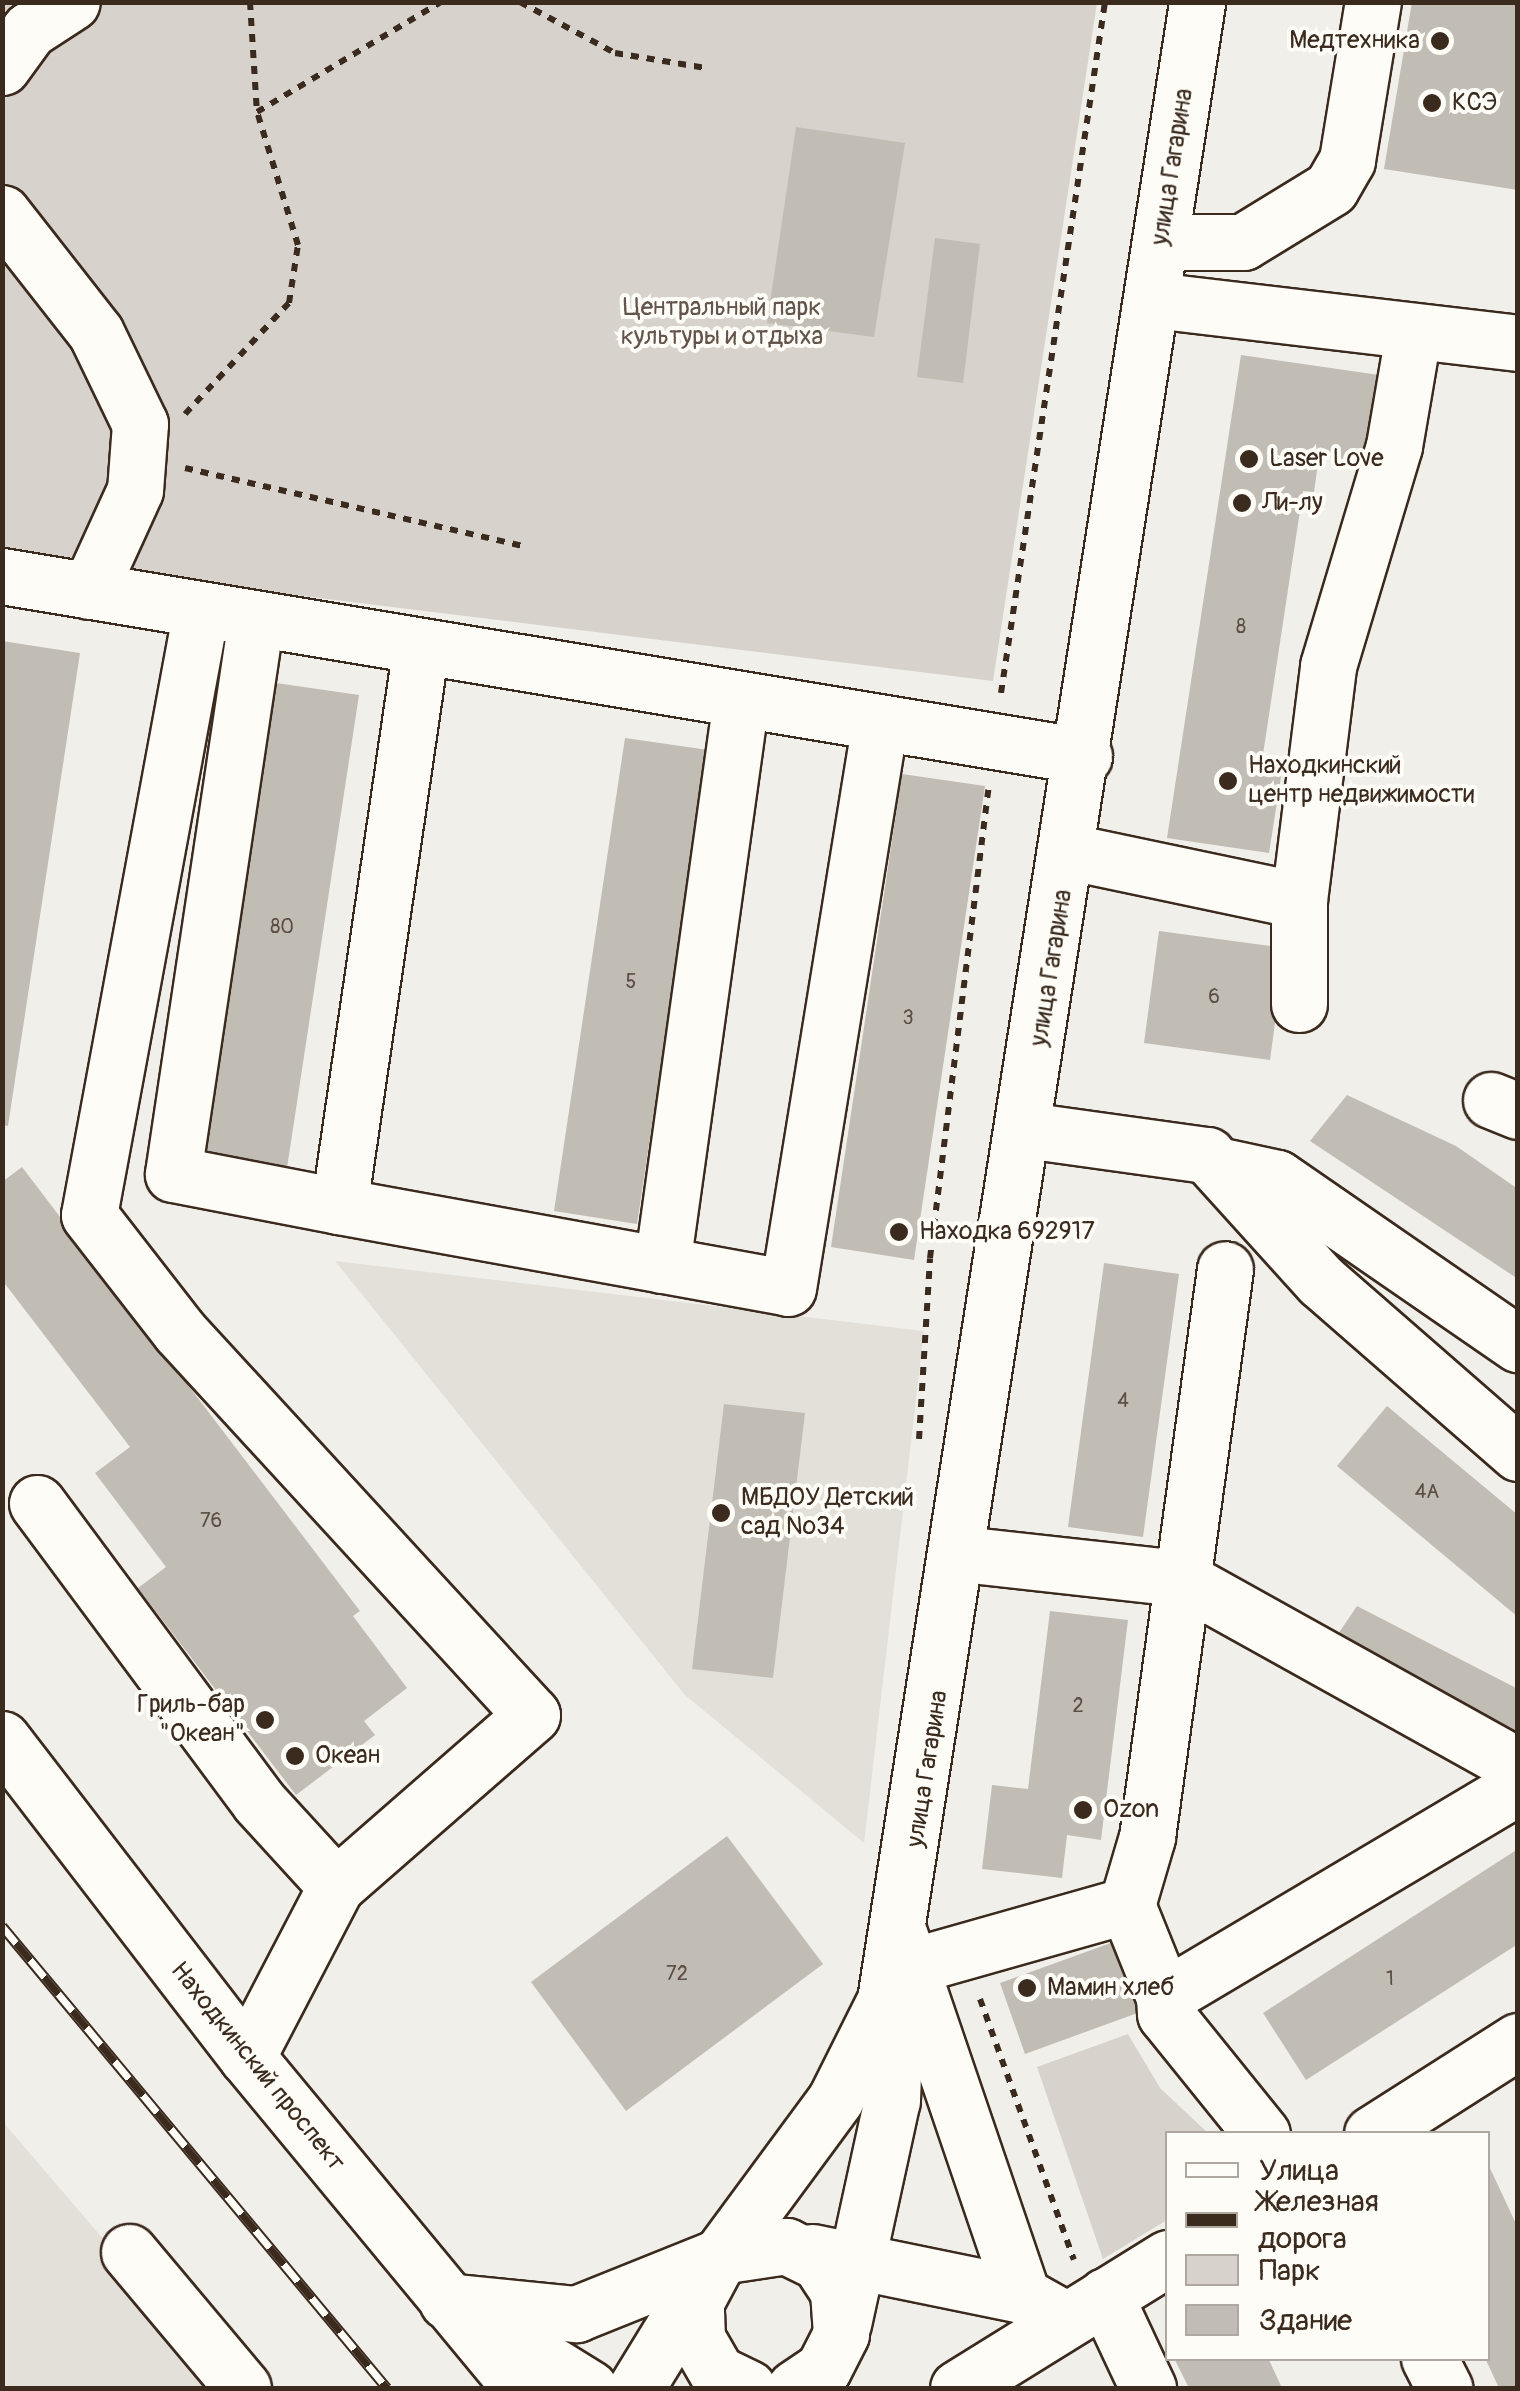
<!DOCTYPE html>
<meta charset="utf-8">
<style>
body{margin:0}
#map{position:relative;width:1520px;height:2391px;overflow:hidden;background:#f1efea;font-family:Pangolin,sans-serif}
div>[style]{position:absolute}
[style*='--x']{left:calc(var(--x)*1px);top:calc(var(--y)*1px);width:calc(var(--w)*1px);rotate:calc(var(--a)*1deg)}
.built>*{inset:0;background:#e3e0da}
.green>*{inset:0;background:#d7d2cc}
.building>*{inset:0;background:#c1bcb4}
.path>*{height:6px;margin-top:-3px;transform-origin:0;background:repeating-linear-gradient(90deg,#3b2a1e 0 8px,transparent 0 16px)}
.roads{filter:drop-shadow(2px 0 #3b2a1e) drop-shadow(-2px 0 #3b2a1e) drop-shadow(0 2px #3b2a1e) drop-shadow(0 -2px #3b2a1e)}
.minor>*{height:55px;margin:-27.5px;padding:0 27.5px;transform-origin:27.5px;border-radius:27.5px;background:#fdfcf7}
.major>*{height:55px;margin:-27.5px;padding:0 27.5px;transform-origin:27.5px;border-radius:27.5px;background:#fdfcf7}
.rail>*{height:11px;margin-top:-5.5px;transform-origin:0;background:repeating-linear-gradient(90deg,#fdfcf7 0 22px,#3b2a1e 0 44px);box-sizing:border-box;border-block:2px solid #3b2a1e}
.dots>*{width:28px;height:28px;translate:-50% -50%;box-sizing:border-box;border:5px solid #fdfcf7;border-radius:50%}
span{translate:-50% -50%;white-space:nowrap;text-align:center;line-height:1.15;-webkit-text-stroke:8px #fdfcf7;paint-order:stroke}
.number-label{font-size:20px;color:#5c4e44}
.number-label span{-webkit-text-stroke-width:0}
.poi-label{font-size:25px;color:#3b2a1e}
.right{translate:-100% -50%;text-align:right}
.left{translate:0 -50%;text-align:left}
.street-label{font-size:25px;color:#3b2a1e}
.park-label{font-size:25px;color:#62544a}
.frame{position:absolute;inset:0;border:5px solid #3b2a1e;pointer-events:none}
.legend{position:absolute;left:1165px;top:2131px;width:325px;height:230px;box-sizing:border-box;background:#fdfcf7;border:2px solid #afa8a0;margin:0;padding:12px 18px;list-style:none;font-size:30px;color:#3b2a1e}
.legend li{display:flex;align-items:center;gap:20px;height:50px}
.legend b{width:50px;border:2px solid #afa8a0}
</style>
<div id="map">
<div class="built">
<div style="clip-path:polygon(335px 1261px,924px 1331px,864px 1843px,685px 1695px)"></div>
<div style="clip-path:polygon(3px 2122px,231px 2388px,3px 2388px)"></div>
</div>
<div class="green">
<div style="clip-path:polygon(3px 3px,1097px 3px,993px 681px,3px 559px)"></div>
<div style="clip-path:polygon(1128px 2034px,1160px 2088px,1208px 2133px,1168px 2134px,1167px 2220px,1103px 2259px,1037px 2067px)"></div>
</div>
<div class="building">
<div style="clip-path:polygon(1412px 2px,1518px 2px,1518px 190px,1384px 169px)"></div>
<div style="clip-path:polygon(796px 127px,905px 143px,874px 337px,767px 323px)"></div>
<div style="clip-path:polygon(935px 238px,980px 244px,963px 383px,917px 377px)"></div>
<div style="clip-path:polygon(1241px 355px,1379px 375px,1366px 463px,1319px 456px,1314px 492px,1303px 491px,1262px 761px,1283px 764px,1269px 853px,1167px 838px)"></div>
<div style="clip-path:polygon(2px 641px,80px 653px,8px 1126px,2px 1125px)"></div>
<div style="clip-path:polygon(276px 683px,359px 695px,287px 1168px,204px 1156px)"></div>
<div style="clip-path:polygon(625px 738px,708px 750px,637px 1224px,554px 1211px)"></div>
<div style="clip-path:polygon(902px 774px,985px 786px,914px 1260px,831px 1247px)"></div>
<div style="clip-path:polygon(1159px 931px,1285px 948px,1270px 1060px,1144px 1043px)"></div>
<div style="clip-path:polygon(1347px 1095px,1456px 1146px,1518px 1189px,1518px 1279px,1310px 1141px)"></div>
<div style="clip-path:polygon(22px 1167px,360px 1611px,353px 1616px,407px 1688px,364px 1721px,375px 1735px,296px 1795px,138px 1588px,166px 1567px,95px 1473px,130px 1447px,2px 1280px,2px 1182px)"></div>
<div style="clip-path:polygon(1104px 1263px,1179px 1274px,1143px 1537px,1068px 1527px)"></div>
<div style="clip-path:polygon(724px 1404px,805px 1413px,773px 1678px,692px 1669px)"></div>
<div style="clip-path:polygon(1387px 1406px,1518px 1515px,1518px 1617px,1337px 1466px)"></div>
<div style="clip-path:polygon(1357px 1606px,1518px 1689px,1518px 1733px,1336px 1637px)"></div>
<div style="clip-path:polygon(1050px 1611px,1128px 1620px,1101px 1840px,1067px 1835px,1062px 1878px,982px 1869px,992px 1785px,1028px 1789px)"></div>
<div style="clip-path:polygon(727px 1836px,823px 1964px,626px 2111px,531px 1982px)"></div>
<div style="clip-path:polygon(1518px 1849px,1518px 1944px,1306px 2080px,1263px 2013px)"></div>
<div style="clip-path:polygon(1119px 1940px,1143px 2011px,1025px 2054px,1000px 1983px)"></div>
<div style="clip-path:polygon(1488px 2164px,1518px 2228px,1518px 2388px,1499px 2388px,1485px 2358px)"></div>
<div style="clip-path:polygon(1174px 2358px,1268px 2358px,1282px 2388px,1189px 2388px)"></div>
</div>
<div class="path">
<div style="--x:250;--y:2;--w:110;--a:86.4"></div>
<div style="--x:520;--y:2;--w:108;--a:28.2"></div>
<div style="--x:615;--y:53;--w:92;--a:9.4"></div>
<div style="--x:185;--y:414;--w:152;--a:-46.9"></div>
<div style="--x:289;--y:303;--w:59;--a:-81.2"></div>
<div style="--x:298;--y:245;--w:139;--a:-107.1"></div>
<div style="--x:257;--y:112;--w:214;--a:-30.9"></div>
<div style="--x:185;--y:468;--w:350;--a:13"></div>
<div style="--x:1001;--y:693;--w:699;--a:-81.44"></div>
<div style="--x:919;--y:1439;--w:181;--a:-86.5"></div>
<div style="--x:930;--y:1258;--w:472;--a:-82.9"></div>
<div style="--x:980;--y:1999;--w:277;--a:70.2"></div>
</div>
<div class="roads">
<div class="minor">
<div style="--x:2;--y:67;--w:46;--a:-53.9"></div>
<div style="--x:29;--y:30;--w:51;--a:-33.1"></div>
<div style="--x:2;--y:213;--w:152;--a:51.9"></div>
<div style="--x:96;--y:333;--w:101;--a:64.2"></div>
<div style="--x:140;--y:424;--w:66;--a:94.3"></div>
<div style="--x:135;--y:490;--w:111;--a:114.5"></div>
<div style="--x:1161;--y:242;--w:82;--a:0"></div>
<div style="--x:1243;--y:242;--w:103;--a:-31.5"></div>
<div style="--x:1331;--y:188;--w:32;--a:-60"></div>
<div style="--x:1347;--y:160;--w:160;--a:-80.7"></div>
<div style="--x:1153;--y:300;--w:368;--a:6.7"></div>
<div style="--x:2;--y:576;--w:1097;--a:9.45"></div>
<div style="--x:201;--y:610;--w:615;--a:100.49"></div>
<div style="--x:89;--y:1215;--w:148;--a:52.1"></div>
<div style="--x:180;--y:1332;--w:520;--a:47.42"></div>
<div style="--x:532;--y:1715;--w:260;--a:138.9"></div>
<div style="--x:336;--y:1886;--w:193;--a:117.5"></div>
<div style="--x:256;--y:619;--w:561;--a:98.51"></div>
<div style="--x:173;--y:1174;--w:169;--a:10.9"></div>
<div style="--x:421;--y:646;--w:566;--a:98.33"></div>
<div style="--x:339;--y:1206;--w:456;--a:10.3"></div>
<div style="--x:788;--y:1288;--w:573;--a:-80.77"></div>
<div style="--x:1071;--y:852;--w:233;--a:11.9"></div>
<div style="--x:1299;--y:900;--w:236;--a:-82.9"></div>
<div style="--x:1328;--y:666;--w:230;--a:-73.3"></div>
<div style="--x:1394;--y:446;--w:113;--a:-80.3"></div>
<div style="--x:1299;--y:900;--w:104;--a:90"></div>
<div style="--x:1491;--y:1100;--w:29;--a:22"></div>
<div style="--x:1026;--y:1130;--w:183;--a:7.9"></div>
<div style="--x:1207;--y:1155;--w:170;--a:47.9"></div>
<div style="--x:1321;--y:1281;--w:262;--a:41.1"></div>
<div style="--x:1227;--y:1167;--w:51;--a:12.4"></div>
<div style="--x:1277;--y:1178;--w:293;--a:34.6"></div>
<div style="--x:662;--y:1265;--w:571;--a:-82.05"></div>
<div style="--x:37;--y:1503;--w:372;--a:53.4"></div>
<div style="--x:259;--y:1802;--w:114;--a:47.5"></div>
<div style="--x:962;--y:1554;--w:219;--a:6.3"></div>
<div style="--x:1180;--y:1578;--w:387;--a:29.1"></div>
<div style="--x:1127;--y:1905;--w:71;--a:-73.6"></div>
<div style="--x:1147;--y:1837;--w:573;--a:-82.18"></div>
<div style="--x:899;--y:1933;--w:382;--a:71.2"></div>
<div style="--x:912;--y:1966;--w:223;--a:-15.8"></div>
<div style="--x:1127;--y:1905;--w:99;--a:68.1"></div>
<div style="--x:1262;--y:2134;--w:154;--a:-128.9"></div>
<div style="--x:1165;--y:2014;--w:17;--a:-93"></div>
<div style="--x:1164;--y:1997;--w:412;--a:-30.7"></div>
<div style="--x:1372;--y:2134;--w:173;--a:-32.5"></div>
<div style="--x:129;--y:2252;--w:177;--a:50"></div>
<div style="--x:812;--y:2252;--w:214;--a:11.6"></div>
<div style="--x:1022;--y:2295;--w:47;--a:29.3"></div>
<div style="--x:1105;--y:2296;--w:102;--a:64.9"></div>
<div style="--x:460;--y:2308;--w:152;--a:31.8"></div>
<div style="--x:1429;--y:2358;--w:34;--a:63"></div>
<div style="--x:958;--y:2388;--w:247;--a:-31.8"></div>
</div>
<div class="major">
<div style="--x:2;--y:1739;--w:401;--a:52.4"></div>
<div style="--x:247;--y:2057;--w:430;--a:50.4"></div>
<div style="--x:447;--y:2301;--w:130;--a:5.8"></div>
<div style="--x:576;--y:2314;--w:155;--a:-21.9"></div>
<div style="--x:720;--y:2256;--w:194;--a:-53.6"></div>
<div style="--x:835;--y:2100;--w:112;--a:-63.4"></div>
<div style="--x:885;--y:2000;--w:2022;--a:-81.12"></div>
<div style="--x:843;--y:2324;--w:229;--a:-77.7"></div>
<div style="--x:892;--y:2100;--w:99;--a:-87.7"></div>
<div style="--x:636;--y:2388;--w:124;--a:-58.5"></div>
<div style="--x:748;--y:2388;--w:34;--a:-154"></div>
<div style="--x:717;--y:2373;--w:39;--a:-120"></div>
<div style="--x:697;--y:2339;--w:38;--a:-92"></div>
<div style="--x:696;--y:2301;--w:51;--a:-61.9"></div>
<div style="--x:720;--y:2256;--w:67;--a:-8.6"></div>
<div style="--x:786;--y:2246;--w:37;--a:26"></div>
<div style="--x:819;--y:2262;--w:35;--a:57"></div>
<div style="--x:838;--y:2291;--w:43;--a:86"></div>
<div style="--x:841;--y:2334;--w:39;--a:117"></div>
<div style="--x:823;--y:2369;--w:34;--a:146"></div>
</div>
</div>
<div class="rail">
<div style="--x:2;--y:1926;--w:601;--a:50.19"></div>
</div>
<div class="dots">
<div style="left:1440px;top:41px;background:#3b2a1e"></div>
<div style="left:1432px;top:103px;background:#3b2a1e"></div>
<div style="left:1249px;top:459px;background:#3b2a1e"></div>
<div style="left:1242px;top:503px;background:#3b2a1e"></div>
<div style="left:1228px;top:781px;background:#3b2a1e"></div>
<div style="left:899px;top:1232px;background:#3b2a1e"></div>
<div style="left:721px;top:1513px;background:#3b2a1e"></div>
<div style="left:265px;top:1720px;background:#3b2a1e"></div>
<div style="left:295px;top:1756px;background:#3b2a1e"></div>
<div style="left:1083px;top:1810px;background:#3b2a1e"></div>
<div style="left:1027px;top:1988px;background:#3b2a1e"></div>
</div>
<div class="number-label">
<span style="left:1241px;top:626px">8</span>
<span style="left:282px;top:926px">80</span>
<span style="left:631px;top:981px">5</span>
<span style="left:1214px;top:996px">6</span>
<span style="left:908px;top:1017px">3</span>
<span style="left:1123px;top:1400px">4</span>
<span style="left:1427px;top:1491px">4А</span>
<span style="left:211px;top:1520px">76</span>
<span style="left:1078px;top:1705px">2</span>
<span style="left:677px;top:1973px">72</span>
<span style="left:1390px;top:1978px">1</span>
</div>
<div class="poi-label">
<span class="right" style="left:1420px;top:41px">Медтехника</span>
<span class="left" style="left:1452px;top:103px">КСЭ</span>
<span class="left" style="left:1269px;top:459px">Laser Love</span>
<span class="left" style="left:1262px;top:503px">Ли-лу</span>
<span class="left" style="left:1248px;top:781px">Находкинский<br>центр недвижимости</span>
<span class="left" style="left:919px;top:1232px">Находка 692917</span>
<span class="left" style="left:741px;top:1513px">МБДОУ Детский<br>сад №34</span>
<span class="right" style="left:245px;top:1720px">Гриль-бар<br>"Океан"</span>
<span class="left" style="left:315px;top:1756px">Океан</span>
<span class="left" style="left:1103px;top:1810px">Ozon</span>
<span class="left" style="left:1047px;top:1988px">Мамин хлеб</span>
</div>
<div class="street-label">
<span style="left:1173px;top:167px;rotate:-81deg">улица Гагарина</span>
<span style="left:1052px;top:968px;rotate:-81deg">улица Гагарина</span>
<span style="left:928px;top:1769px;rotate:-81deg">улица Гагарина</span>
<span style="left:257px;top:2067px;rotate:51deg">Находкинский проспект</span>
</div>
<div class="park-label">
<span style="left:722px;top:323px">Центральный парк<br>культуры и отдыха</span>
</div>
<div class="frame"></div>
<ul class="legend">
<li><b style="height:12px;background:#fdfcf7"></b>Улица</li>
<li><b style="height:12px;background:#3b2a1e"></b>Железная дорога</li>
<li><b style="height:28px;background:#d7d2cc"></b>Парк</li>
<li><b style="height:28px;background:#c1bcb4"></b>Здание</li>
</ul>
</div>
